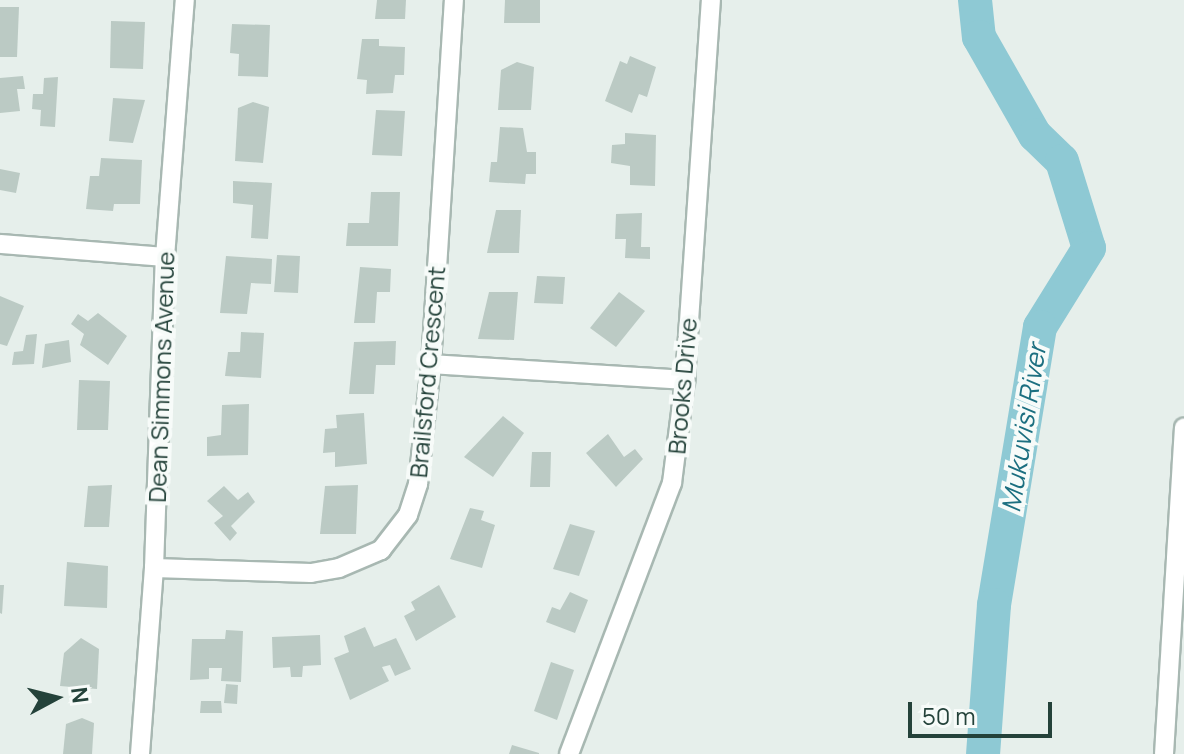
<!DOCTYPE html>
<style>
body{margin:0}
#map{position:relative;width:1184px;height:754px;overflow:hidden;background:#e6efeb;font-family:Manrope,sans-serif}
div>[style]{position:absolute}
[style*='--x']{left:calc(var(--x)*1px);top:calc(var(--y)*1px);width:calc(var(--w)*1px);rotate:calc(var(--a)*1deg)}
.river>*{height:34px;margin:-17px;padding:0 17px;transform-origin:17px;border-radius:17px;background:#8ec9d4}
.building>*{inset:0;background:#bbcac4}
.roads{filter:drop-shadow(2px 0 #a8b8b2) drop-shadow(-2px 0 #a8b8b2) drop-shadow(0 2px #a8b8b2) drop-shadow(0 -2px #a8b8b2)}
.minor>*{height:18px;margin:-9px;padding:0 9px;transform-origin:9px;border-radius:9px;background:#fff}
span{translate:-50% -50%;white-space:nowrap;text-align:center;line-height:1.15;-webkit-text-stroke:8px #f7fbf9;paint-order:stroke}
.street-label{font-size:24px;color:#24423a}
.water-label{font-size:26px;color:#1c6f80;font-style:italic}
.north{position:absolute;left:16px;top:658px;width:80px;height:80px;-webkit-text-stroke:6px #f7fbf9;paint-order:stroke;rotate:83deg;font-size:22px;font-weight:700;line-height:32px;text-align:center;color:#24423a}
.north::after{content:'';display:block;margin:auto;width:28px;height:36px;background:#24423a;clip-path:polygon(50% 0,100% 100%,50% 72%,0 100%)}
.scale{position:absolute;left:908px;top:702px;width:144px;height:36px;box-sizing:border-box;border:4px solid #24423a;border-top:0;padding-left:10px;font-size:24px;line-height:28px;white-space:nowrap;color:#24423a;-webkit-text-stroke:6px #f7fbf9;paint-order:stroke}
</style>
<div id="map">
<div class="river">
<div style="--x:975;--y:0;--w:37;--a:84"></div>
<div style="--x:979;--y:37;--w:113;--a:60.3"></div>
<div style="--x:1035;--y:135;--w:37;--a:44"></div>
<div style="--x:1062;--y:161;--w:91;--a:72.8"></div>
<div style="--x:1089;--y:248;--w:93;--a:121.8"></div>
<div style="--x:1040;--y:327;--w:282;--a:99.4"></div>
<div style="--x:994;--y:605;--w:149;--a:94.2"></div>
</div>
<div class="building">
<div style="clip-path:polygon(377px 0,406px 0,405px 19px,375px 19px)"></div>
<div style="clip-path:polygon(505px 0,540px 0,540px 23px,504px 23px)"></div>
<div style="clip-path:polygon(0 7px,19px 7px,17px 57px,0 57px)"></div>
<div style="clip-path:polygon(111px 21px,145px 22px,143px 69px,110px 68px)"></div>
<div style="clip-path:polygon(232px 24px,270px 25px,268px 77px,238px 76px,239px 54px,230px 53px)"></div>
<div style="clip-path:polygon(362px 39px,379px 39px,379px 46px,405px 47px,404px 75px,395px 75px,393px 93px,366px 94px,367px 80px,357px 79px)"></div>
<div style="clip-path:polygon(630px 56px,656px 67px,647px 97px,639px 94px,632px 113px,605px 101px,620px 61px,627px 64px)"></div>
<div style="clip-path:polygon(517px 62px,534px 67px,531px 110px,498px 110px,501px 70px)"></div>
<div style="clip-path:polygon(23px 76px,25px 89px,17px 89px,20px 111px,0 113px,0 78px)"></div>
<div style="clip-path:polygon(58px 77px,55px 127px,40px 126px,41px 110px,32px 109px,33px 94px,43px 94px,44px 78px)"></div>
<div style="clip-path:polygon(113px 98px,145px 100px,133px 143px,109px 141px)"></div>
<div style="clip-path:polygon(253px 102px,269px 107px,263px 163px,235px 161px,238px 108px)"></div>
<div style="clip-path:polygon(376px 110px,405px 111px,402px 156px,372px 155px)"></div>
<div style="clip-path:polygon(500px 127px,523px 128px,527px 152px,536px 152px,536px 174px,526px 174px,525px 184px,489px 182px,491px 162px,497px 162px)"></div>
<div style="clip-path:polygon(625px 133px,656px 135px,655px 186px,630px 185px,630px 166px,611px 163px,612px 145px,625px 144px)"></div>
<div style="clip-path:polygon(101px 158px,142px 160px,140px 204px,114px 204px,113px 211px,86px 209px,90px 176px,99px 176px)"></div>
<div style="clip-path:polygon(0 169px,20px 173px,16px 193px,0 190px)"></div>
<div style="clip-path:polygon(233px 181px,272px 183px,268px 239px,251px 238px,253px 205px,233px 203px)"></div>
<div style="clip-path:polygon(371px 192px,400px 192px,398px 246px,346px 246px,348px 223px,369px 223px)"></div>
<div style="clip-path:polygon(496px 210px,521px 210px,519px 253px,487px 253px)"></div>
<div style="clip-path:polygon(642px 213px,641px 247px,650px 247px,650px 259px,625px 258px,626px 239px,615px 239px,616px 214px)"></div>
<div style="clip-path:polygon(277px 255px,300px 256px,298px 293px,274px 292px)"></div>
<div style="clip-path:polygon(226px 256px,272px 259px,271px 284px,251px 283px,247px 314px,220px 313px)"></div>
<div style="clip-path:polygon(360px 267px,391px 269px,390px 292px,377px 292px,375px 323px,354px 323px)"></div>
<div style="clip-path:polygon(537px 276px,565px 277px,563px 304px,534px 303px)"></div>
<div style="clip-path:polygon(489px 292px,518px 292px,514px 340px,478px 339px)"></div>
<div style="clip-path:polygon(619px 292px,645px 311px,616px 347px,590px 328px)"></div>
<div style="clip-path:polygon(0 296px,24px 306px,7px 346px,0 344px)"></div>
<div style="clip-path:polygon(98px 313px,127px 336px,108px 365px,80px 345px,84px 334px,71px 324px,78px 314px,88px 321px)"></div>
<div style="clip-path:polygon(241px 332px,264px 333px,261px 378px,225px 376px,228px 352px,240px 352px)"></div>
<div style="clip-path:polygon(37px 334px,34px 364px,12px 365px,14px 352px,23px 351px,26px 335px)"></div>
<div style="clip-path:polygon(69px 340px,71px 362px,42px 368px,45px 344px)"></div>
<div style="clip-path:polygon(396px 341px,395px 365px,376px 365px,374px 394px,349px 394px,354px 342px)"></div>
<div style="clip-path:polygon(79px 380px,110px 381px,108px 430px,77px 430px)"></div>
<div style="clip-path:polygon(249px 404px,248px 455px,207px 456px,207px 437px,221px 435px,222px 405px)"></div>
<div style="clip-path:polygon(364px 413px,367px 464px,335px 467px,335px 452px,323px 453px,325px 429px,337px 428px,336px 415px)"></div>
<div style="clip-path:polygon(503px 416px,524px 433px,493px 477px,464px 457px)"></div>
<div style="clip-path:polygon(608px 434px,624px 457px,635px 449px,643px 459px,616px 487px,586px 453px)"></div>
<div style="clip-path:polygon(532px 452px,551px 452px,550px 487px,530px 487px)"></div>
<div style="clip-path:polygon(112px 485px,109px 527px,84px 527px,88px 486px)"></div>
<div style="clip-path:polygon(358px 485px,356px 534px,320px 534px,325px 486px)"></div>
<div style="clip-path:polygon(224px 486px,238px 500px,248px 492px,255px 502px,231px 526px,237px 533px,230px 541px,214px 523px,223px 516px,207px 501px)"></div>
<div style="clip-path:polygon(470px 508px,484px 511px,481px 520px,495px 525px,482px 568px,450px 559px)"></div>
<div style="clip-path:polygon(570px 524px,595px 531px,579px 576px,553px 569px)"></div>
<div style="clip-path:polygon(67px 562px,108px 566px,107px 608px,64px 606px)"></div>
<div style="clip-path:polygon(0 585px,4px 585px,2px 614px,0 613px)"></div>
<div style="clip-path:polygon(439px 585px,456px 617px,416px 641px,404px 616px,415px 610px,411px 602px)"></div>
<div style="clip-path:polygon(570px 592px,588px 600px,575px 633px,546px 622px,552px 607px,560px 610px)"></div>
<div style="clip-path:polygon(365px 627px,374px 647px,396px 638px,411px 669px,395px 676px,390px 665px,382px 667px,389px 681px,350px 700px,334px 658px,349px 652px,344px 636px)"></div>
<div style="clip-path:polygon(226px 630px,243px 631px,241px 682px,221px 681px,222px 668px,209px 668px,209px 679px,190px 680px,192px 639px,225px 639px)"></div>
<div style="clip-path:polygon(320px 635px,321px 665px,303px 666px,302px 677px,291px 677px,290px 667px,273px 668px,272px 637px)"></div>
<div style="clip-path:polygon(81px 638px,99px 649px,97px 689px,60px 686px,64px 653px)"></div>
<div style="clip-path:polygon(551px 662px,574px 670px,557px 720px,534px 711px)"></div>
<div style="clip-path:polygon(226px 684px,238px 685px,237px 704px,224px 703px)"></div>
<div style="clip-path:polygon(201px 701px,221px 701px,222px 713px,200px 713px)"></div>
<div style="clip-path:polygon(82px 718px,94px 723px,92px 754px,63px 754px,66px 724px)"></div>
<div style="clip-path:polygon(512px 745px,539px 753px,539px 754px,509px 754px)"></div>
</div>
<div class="roads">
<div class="minor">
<div style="--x:0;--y:244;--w:166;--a:4.5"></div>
<div style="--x:431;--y:364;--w:255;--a:3.6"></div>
<div style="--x:154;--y:568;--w:157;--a:1.8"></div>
<div style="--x:311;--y:573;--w:28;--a:-10"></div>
<div style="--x:339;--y:568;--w:46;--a:-23.2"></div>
<div style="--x:381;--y:550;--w:44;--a:-52.4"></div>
<div style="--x:408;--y:515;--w:33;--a:-72"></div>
<div style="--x:418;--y:484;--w:121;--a:-83.8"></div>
<div style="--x:431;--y:364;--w:365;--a:-86.4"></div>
<div style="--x:140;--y:754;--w:187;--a:-85.7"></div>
<div style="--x:154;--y:568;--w:311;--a:-88"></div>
<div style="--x:165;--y:257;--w:258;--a:-85.6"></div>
<div style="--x:569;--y:754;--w:290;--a:-69.2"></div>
<div style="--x:672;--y:483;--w:104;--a:-82.8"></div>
<div style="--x:685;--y:380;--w:381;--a:-86.1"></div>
<div style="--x:1164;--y:754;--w:327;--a:-86.5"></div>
</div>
</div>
<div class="street-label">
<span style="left:427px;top:372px;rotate:-85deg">Brailsford Crescent</span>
<span style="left:161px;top:377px;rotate:-88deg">Dean Simmons Avenue</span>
<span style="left:682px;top:386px;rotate:-85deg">Brooks Drive</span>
</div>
<div class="water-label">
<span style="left:1024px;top:428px;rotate:-81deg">Mukuvisi River</span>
</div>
<div class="north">N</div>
<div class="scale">50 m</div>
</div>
